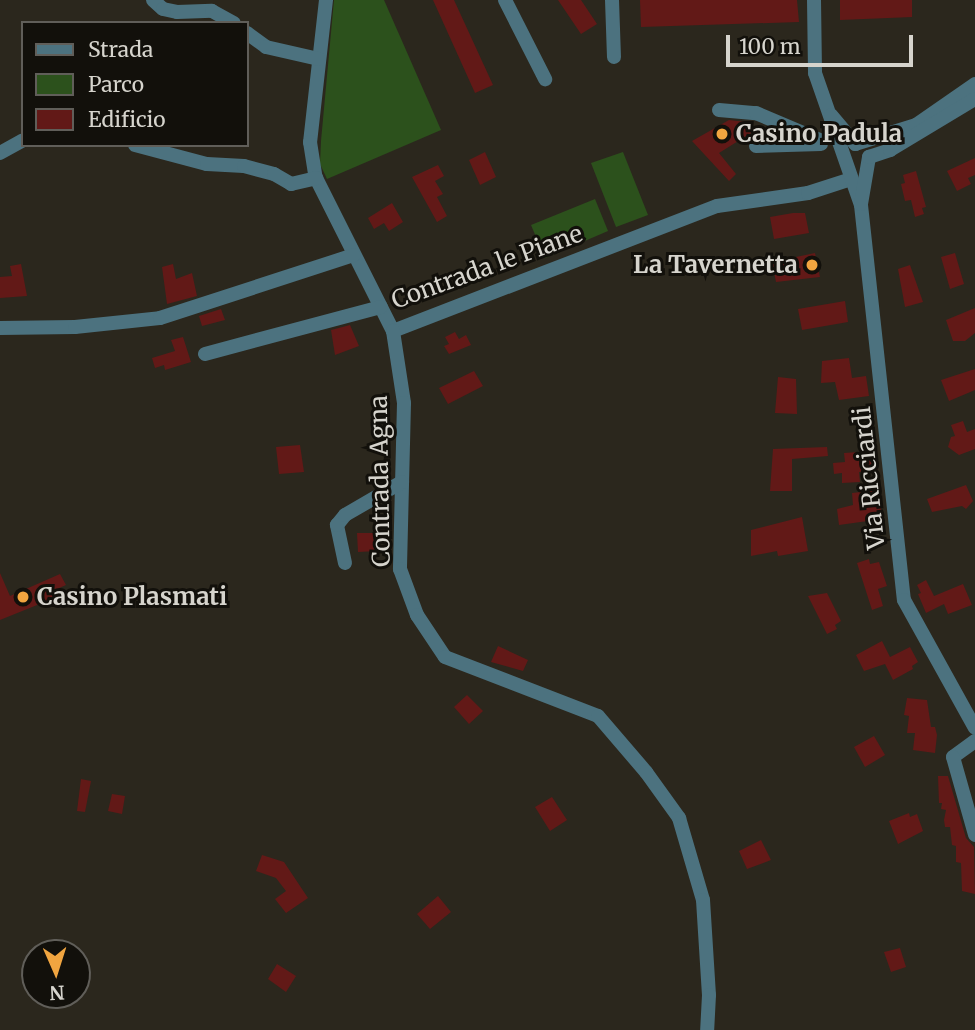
<!DOCTYPE html>
<style>
body{margin:0}
#map{position:relative;width:975px;height:1030px;overflow:hidden;background:#2b271d;font-family:Merriweather,serif}
div>[style]{position:absolute}
[style*='--x']{left:calc(var(--x)*1px);top:calc(var(--y)*1px);width:calc(var(--w)*1px);rotate:calc(var(--a)*1deg)}
.green>*{inset:0;background:#2c511c}
.building>*{inset:0;background:#621917}
.street>*{height:14px;margin:-7px;padding:0 7px;transform-origin:7px;border-radius:7px;background:#4c727f}
.dots>*{width:19px;height:19px;translate:-50% -50%;box-sizing:border-box;border:4px solid #12100b;border-radius:50%}
span{translate:-50% -50%;white-space:nowrap;text-align:center;line-height:1.15;-webkit-text-stroke:6px #12100b;paint-order:stroke}
.poi-label{font-size:24px;color:#d6d4cd;font-weight:700}
.left{translate:0 -50%;text-align:left}
.right{translate:-100% -50%;text-align:right}
.street-label{font-size:24px;color:#d6d4cd}
.legend{position:absolute;left:21px;top:21px;width:228px;height:126px;box-sizing:border-box;background:#12100b;border:2px solid #605e59;margin:0;padding:9px 12px;list-style:none;font-size:21px;color:#d6d4cd}
.legend li{display:flex;align-items:center;gap:14px;height:35px}
.legend b{width:35px;border:2px solid #605e59}
.north{position:absolute;left:21px;top:939px;width:70px;height:70px;box-sizing:border-box;background:#12100b;border:2px solid #605e59;border-radius:50%;rotate:177deg;font-size:19px;font-weight:700;line-height:28px;text-align:center;color:#d6d4cd}
.north::after{content:'';display:block;margin:auto;width:24px;height:32px;background:#f1a540;clip-path:polygon(50% 0,100% 100%,50% 72%,0 100%)}
.scale{position:absolute;left:726px;top:35px;width:187px;height:32px;box-sizing:border-box;border:4px solid #d6d4cd;border-top:0;padding-left:9px;font-size:21px;line-height:24px;white-space:nowrap;color:#d6d4cd;-webkit-text-stroke:5px #12100b;paint-order:stroke}
</style>
<div id="map">
<div class="green">
<div style="clip-path:polygon(334px 0,384px 0,441px 130px,327px 179px,320px 164px,321px 141px)"></div>
<div style="clip-path:polygon(623px 152px,648px 215px,616px 227px,591px 163px)"></div>
<div style="clip-path:polygon(595px 199px,608px 231px,545px 258px,531px 225px)"></div>
</div>
<div class="building">
<div style="clip-path:polygon(433px 0,454px 0,493px 85px,475px 93px)"></div>
<div style="clip-path:polygon(558px 0,581px 0,597px 24px,581px 34px)"></div>
<div style="clip-path:polygon(640px 0,797px 0,799px 22px,641px 27px)"></div>
<div style="clip-path:polygon(840px 0,912px 0,912px 17px,840px 20px)"></div>
<div style="clip-path:polygon(729px 120px,746px 122px,751px 133px,719px 153px,736px 174px,729px 181px,692px 141px)"></div>
<div style="clip-path:polygon(485px 152px,496px 177px,480px 185px,469px 160px)"></div>
<div style="clip-path:polygon(975px 158px,975px 175px,968px 178px,971px 184px,957px 191px,947px 171px)"></div>
<div style="clip-path:polygon(438px 165px,444px 176px,435px 181px,443px 194px,437px 197px,447px 216px,437px 222px,412px 177px)"></div>
<div style="clip-path:polygon(916px 171px,926px 207px,922px 208px,924px 214px,915px 217px,911px 200px,905px 201px,901px 184px,905px 183px,903px 175px)"></div>
<div style="clip-path:polygon(392px 203px,403px 222px,389px 231px,384px 223px,374px 229px,368px 218px)"></div>
<div style="clip-path:polygon(793px 213px,805px 213px,809px 233px,774px 239px,770px 217px)"></div>
<div style="clip-path:polygon(815px 253px,820px 277px,776px 282px,772px 262px)"></div>
<div style="clip-path:polygon(955px 253px,964px 284px,950px 289px,941px 257px)"></div>
<div style="clip-path:polygon(21px 264px,27px 296px,0 298px,0 277px,12px 276px,10px 266px)"></div>
<div style="clip-path:polygon(173px 264px,176px 279px,192px 273px,197px 296px,167px 304px,162px 267px)"></div>
<div style="clip-path:polygon(910px 265px,923px 302px,905px 307px,898px 269px)"></div>
<div style="clip-path:polygon(845px 301px,848px 322px,802px 330px,798px 309px)"></div>
<div style="clip-path:polygon(975px 308px,975px 333px,965px 341px,953px 341px,946px 320px)"></div>
<div style="clip-path:polygon(221px 309px,225px 320px,202px 326px,199px 316px)"></div>
<div style="clip-path:polygon(350px 325px,359px 346px,335px 355px,331px 330px)"></div>
<div style="clip-path:polygon(455px 332px,459px 339px,466px 335px,471px 345px,449px 354px,444px 346px,449px 344px,445px 337px)"></div>
<div style="clip-path:polygon(183px 337px,191px 362px,165px 370px,164px 365px,155px 368px,152px 358px,175px 351px,171px 340px)"></div>
<div style="clip-path:polygon(849px 358px,852px 378px,866px 376px,869px 396px,839px 400px,835px 382px,821px 383px,822px 361px)"></div>
<div style="clip-path:polygon(975px 369px,975px 390px,949px 401px,941px 380px)"></div>
<div style="clip-path:polygon(474px 371px,483px 386px,448px 404px,439px 388px)"></div>
<div style="clip-path:polygon(778px 377px,796px 379px,797px 414px,775px 413px)"></div>
<div style="clip-path:polygon(963px 421px,967px 432px,975px 429px,975px 449px,959px 455px,948px 447px,951px 437px,955px 436px,951px 425px)"></div>
<div style="clip-path:polygon(300px 445px,304px 472px,279px 474px,276px 447px)"></div>
<div style="clip-path:polygon(827px 447px,828px 456px,792px 459px,792px 491px,770px 491px,773px 449px)"></div>
<div style="clip-path:polygon(859px 452px,877px 453px,878px 471px,859px 472px,860px 482px,842px 483px,842px 473px,834px 474px,833px 463px,845px 462px,844px 453px)"></div>
<div style="clip-path:polygon(966px 485px,973px 501px,966px 509px,962px 506px,932px 512px,927px 499px)"></div>
<div style="clip-path:polygon(879px 490px,882px 519px,839px 525px,837px 509px,853px 505px,852px 493px)"></div>
<div style="clip-path:polygon(802px 517px,808px 551px,778px 556px,777px 551px,751px 556px,751px 530px)"></div>
<div style="clip-path:polygon(357px 533px,375px 533px,377px 551px,358px 552px)"></div>
<div style="clip-path:polygon(869px 559px,870px 564px,879px 562px,887px 586px,878px 589px,883px 606px,872px 610px,857px 563px)"></div>
<div style="clip-path:polygon(0 573px,10px 596px,60px 574px,66px 585px,57px 589px,59px 594px,47px 601px,0 620px)"></div>
<div style="clip-path:polygon(926px 580px,934px 596px,963px 584px,972px 605px,948px 614px,944px 604px,926px 613px,918px 594px,921px 593px,917px 585px)"></div>
<div style="clip-path:polygon(827px 593px,841px 621px,835px 625px,837px 629px,827px 634px,808px 596px)"></div>
<div style="clip-path:polygon(882px 641px,890px 657px,910px 647px,918px 662px,912px 666px,913px 669px,893px 680px,885px 664px,864px 671px,856px 655px)"></div>
<div style="clip-path:polygon(498px 646px,528px 660px,523px 671px,491px 662px)"></div>
<div style="clip-path:polygon(467px 695px,483px 711px,469px 724px,454px 707px)"></div>
<div style="clip-path:polygon(907px 698px,927px 700px,931px 727px,935px 727px,937px 735px,935px 753px,913px 750px,915px 733px,907px 733px,909px 716px,904px 715px)"></div>
<div style="clip-path:polygon(874px 736px,885px 755px,865px 767px,854px 747px)"></div>
<div style="clip-path:polygon(938px 776px,948px 776px,966px 838px,974px 847px,975px 894px,962px 891px,961px 863px,956px 862px,956px 846px,952px 845px,950px 827px,945px 827px,944px 820px,946px 810px,941px 809px,942px 803px,939px 803px)"></div>
<div style="clip-path:polygon(81px 779px,91px 781px,85px 812px,77px 811px)"></div>
<div style="clip-path:polygon(112px 794px,125px 796px,122px 814px,108px 811px)"></div>
<div style="clip-path:polygon(552px 797px,567px 820px,550px 831px,535px 807px)"></div>
<div style="clip-path:polygon(909px 813px,910px 817px,917px 814px,923px 831px,898px 844px,889px 821px)"></div>
<div style="clip-path:polygon(761px 840px,771px 860px,747px 869px,739px 851px)"></div>
<div style="clip-path:polygon(262px 855px,284px 862px,308px 898px,286px 913px,275px 899px,286px 891px,276px 878px,256px 871px)"></div>
<div style="clip-path:polygon(438px 896px,451px 912px,430px 929px,417px 914px)"></div>
<div style="clip-path:polygon(900px 948px,906px 967px,891px 972px,884px 952px)"></div>
<div style="clip-path:polygon(277px 964px,296px 976px,286px 992px,268px 979px)"></div>
</div>
<div class="street">
<div style="--x:153;--y:0;--w:13;--a:42"></div>
<div style="--x:163;--y:9;--w:14;--a:12"></div>
<div style="--x:177;--y:12;--w:35;--a:-2"></div>
<div style="--x:212;--y:11;--w:25;--a:29"></div>
<div style="--x:326;--y:0;--w:143;--a:96.4"></div>
<div style="--x:310;--y:142;--w:36;--a:81"></div>
<div style="--x:316;--y:178;--w:171;--a:63.3"></div>
<div style="--x:393;--y:331;--w:347;--a:-21.1"></div>
<div style="--x:717;--y:206;--w:92;--a:-8.1"></div>
<div style="--x:808;--y:193;--w:45;--a:-18"></div>
<div style="--x:505;--y:0;--w:89;--a:63.1"></div>
<div style="--x:612;--y:0;--w:57;--a:88"></div>
<div style="--x:814;--y:0;--w:73;--a:89.2"></div>
<div style="--x:815;--y:73;--w:140;--a:70.8"></div>
<div style="--x:861;--y:205;--w:397;--a:83.8"></div>
<div style="--x:904;--y:600;--w:146;--a:61"></div>
<div style="--x:247;--y:33;--w:24;--a:36"></div>
<div style="--x:266;--y:47;--w:54;--a:12.8"></div>
<div style="--x:719;--y:110;--w:37;--a:5"></div>
<div style="--x:756;--y:113;--w:69;--a:22.9"></div>
<div style="--x:831;--y:115;--w:38;--a:50"></div>
<div style="--x:855;--y:144;--w:64;--a:-17.3"></div>
<div style="--x:916;--y:125;--w:72;--a:-34.8"></div>
<div style="--x:135;--y:145;--w:74;--a:14.8"></div>
<div style="--x:207;--y:164;--w:37;--a:3"></div>
<div style="--x:244;--y:166;--w:31;--a:15"></div>
<div style="--x:274;--y:174;--w:20;--a:30"></div>
<div style="--x:291;--y:184;--w:26;--a:-13"></div>
<div style="--x:756;--y:146;--w:65;--a:-1.8"></div>
<div style="--x:0;--y:153;--w:26;--a:-29"></div>
<div style="--x:861;--y:204;--w:48;--a:-80.3"></div>
<div style="--x:869;--y:157;--w:22;--a:-18"></div>
<div style="--x:890;--y:150;--w:99;--a:-31"></div>
<div style="--x:0;--y:328;--w:75;--a:-0.8"></div>
<div style="--x:75;--y:327;--w:85;--a:-6"></div>
<div style="--x:160;--y:318;--w:204;--a:-18"></div>
<div style="--x:393;--y:331;--w:73;--a:81.3"></div>
<div style="--x:404;--y:403;--w:166;--a:91.4"></div>
<div style="--x:400;--y:569;--w:49;--a:69.7"></div>
<div style="--x:417;--y:615;--w:50;--a:56.3"></div>
<div style="--x:445;--y:657;--w:164;--a:21.1"></div>
<div style="--x:598;--y:716;--w:74;--a:49.4"></div>
<div style="--x:646;--y:772;--w:57;--a:54.3"></div>
<div style="--x:679;--y:818;--w:85;--a:73.7"></div>
<div style="--x:703;--y:900;--w:95;--a:86.4"></div>
<div style="--x:709;--y:995;--w:35;--a:93"></div>
<div style="--x:205;--y:354;--w:182;--a:-15"></div>
<div style="--x:345;--y:563;--w:39;--a:-102"></div>
<div style="--x:337;--y:525;--w:13;--a:-51"></div>
<div style="--x:345;--y:515;--w:66;--a:-30.1"></div>
<div style="--x:975;--y:741;--w:27;--a:144"></div>
<div style="--x:953;--y:757;--w:81;--a:74.2"></div>
</div>
<div class="dots">
<div style="left:722px;top:134px;background:#f1a540"></div>
<div style="left:812px;top:265px;background:#f1a540"></div>
<div style="left:23px;top:597px;background:#f1a540"></div>
</div>
<div class="poi-label">
<span class="left" style="left:736px;top:134px">Casino Padula</span>
<span class="right" style="left:798px;top:265px">La Tavernetta</span>
<span class="left" style="left:37px;top:597px">Casino Plasmati</span>
</div>
<div class="street-label">
<span style="left:487px;top:267px;rotate:-20deg">Contrada le Piane</span>
<span style="left:869px;top:478px;rotate:-96deg">Via Ricciardi</span>
<span style="left:380px;top:481px;rotate:-91deg">Contrada Agna</span>
</div>
<ul class="legend">
<li><b style="height:9px;background:#4c727f"></b>Strada</li>
<li><b style="height:19px;background:#2c511c"></b>Parco</li>
<li><b style="height:19px;background:#621917"></b>Edificio</li>
</ul>
<div class="north">N</div>
<div class="scale">100 m</div>
</div>
